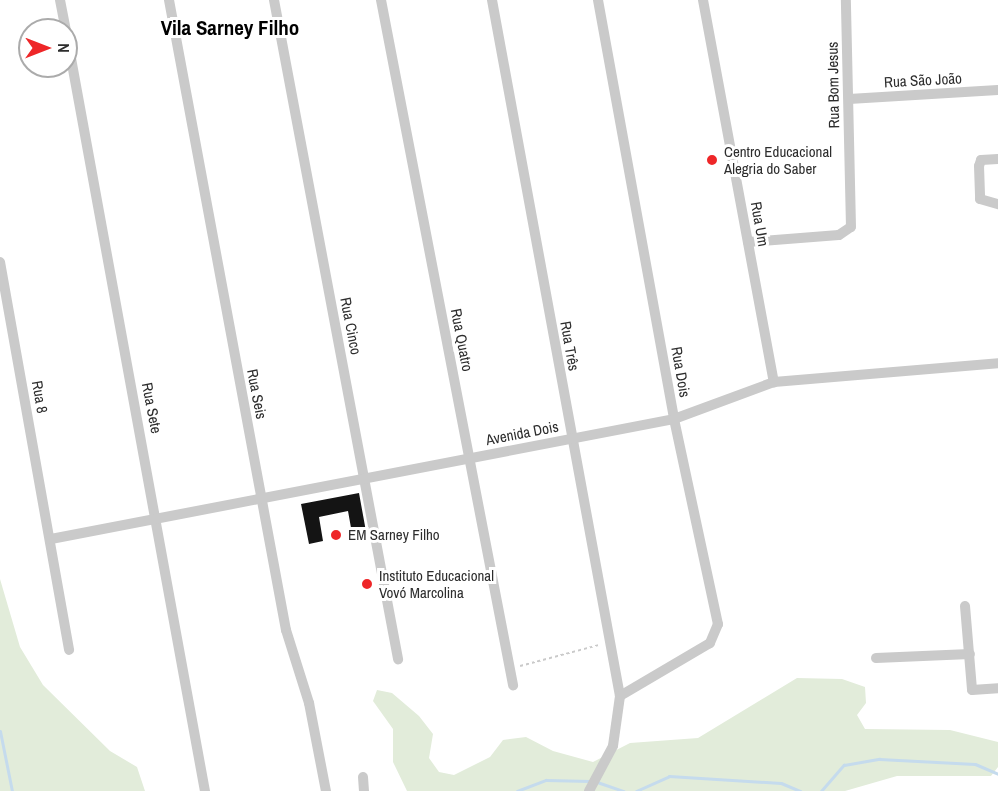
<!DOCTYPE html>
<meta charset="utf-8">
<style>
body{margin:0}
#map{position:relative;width:998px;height:791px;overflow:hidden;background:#fff;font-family:"Archivo Narrow",sans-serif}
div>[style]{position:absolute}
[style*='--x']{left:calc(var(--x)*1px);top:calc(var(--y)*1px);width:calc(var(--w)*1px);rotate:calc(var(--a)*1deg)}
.green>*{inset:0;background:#e2ecda}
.stream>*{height:3px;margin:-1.5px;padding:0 1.5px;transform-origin:1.5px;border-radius:1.5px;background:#c5dbed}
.building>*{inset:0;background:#141414}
.path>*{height:1.5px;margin-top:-0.75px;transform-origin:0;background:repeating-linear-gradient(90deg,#cacaca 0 3px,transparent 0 6px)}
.minor>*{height:10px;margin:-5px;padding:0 5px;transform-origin:5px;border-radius:5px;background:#cacaca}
.dots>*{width:16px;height:16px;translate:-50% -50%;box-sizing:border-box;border:3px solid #fff;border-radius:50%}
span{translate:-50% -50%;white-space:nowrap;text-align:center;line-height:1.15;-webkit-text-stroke:6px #fff;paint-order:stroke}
.street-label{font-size:15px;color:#2d2d2d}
.poi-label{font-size:15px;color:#2d2d2d}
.left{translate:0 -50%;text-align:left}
.district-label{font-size:21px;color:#000;font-weight:700}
.north{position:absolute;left:18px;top:18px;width:60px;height:60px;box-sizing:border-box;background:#fff;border:2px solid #ababab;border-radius:50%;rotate:90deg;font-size:16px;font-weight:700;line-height:24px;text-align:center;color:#2d2d2d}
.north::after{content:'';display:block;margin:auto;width:21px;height:27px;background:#ee2628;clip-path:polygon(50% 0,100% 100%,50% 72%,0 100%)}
</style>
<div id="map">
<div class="green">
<div style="clip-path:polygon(0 579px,20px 647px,43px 685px,110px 751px,137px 767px,145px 791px,0 791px)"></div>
<div style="clip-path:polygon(797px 678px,842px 679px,865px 687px,866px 703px,857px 715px,865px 729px,950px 730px,998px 742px,998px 767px,991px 776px,897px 776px,845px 791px,407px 791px,393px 762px,393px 729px,373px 701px,377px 690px,392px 693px,419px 716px,433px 734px,429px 758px,439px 772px,454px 775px,490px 757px,503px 740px,526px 737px,553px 751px,593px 762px,630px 743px,698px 738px)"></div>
</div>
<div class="stream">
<div style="--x:0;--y:731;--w:61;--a:78.7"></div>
<div style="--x:597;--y:782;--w:28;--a:19"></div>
<div style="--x:517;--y:791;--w:31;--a:-21"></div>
<div style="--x:546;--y:780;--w:44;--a:1.3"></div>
<div style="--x:636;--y:791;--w:36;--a:-24"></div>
<div style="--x:669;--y:776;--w:112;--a:3.6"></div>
<div style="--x:781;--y:783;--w:21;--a:23"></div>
<div style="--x:821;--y:791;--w:35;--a:-49"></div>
<div style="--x:844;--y:765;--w:36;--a:-10"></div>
<div style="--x:879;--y:759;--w:96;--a:3"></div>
<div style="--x:975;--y:764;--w:25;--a:23"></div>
</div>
<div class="building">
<div style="clip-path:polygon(359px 493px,367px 537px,353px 539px,348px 511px,319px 517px,323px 541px,309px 544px,301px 504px)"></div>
</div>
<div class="path">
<div style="--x:520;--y:666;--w:82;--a:-14.9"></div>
</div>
<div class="minor">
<div style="--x:60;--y:0;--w:31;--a:79"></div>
<div style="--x:169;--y:0;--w:641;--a:79.48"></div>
<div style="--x:286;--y:630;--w:77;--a:72.5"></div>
<div style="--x:309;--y:703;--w:90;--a:79.1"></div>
<div style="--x:274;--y:0;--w:671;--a:79.34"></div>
<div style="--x:381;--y:0;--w:698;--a:79.09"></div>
<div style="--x:492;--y:0;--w:708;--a:79.58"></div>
<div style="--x:620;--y:696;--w:50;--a:98"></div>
<div style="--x:613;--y:746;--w:51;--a:118.1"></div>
<div style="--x:598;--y:0;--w:426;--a:79.7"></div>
<div style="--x:674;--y:419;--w:210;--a:77.9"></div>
<div style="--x:718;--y:624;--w:21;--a:113"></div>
<div style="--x:710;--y:643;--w:104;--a:149.5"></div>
<div style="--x:703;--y:0;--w:389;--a:79.5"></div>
<div style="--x:66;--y:31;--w:773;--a:79.64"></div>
<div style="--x:849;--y:99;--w:149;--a:-3.5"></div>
<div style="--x:998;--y:159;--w:17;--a:177"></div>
<div style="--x:981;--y:160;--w:6;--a:108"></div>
<div style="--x:979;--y:166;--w:33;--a:88"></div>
<div style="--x:980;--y:199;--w:19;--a:16"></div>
<div style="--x:748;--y:242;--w:91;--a:-4.4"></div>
<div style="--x:839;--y:235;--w:14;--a:-34"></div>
<div style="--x:851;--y:227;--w:227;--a:-91.3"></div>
<div style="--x:0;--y:262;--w:394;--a:79.9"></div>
<div style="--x:51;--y:539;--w:634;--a:-10.9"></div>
<div style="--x:674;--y:419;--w:107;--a:-20.3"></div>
<div style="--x:774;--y:382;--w:225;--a:-4.8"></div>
<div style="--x:965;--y:606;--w:84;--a:85.2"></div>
<div style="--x:972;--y:690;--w:26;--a:-4"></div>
<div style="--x:876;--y:658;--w:94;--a:-2.4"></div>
<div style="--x:363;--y:777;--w:14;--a:86"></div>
</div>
<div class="dots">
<div style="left:712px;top:160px;background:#ee2628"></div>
<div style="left:336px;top:535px;background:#ee2628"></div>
<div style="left:367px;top:584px;background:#ee2628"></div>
</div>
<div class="street-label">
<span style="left:923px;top:80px;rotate:-3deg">Rua São João</span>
<span style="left:833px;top:85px;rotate:-91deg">Rua Bom Jesus</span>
<span style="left:760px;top:224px;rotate:80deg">Rua Um</span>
<span style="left:351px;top:326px;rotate:79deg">Rua Cinco</span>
<span style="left:462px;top:340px;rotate:79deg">Rua Quatro</span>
<span style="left:570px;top:346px;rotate:80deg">Rua Três</span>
<span style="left:681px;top:372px;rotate:80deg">Rua Dois</span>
<span style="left:257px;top:394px;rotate:79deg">Rua Seis</span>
<span style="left:40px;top:397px;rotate:80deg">Rua 8</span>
<span style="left:152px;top:408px;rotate:79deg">Rua Sete</span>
<span style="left:522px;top:433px;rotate:-11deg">Avenida Dois</span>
</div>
<div class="poi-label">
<span class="left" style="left:724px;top:160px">Centro Educacional<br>Alegria do Saber</span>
<span class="left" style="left:348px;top:535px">EM Sarney Filho</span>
<span class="left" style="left:379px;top:584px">Instituto Educacional<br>Vovó Marcolina</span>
</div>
<div class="district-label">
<span style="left:230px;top:28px">Vila Sarney Filho</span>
</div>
<div class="north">N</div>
</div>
